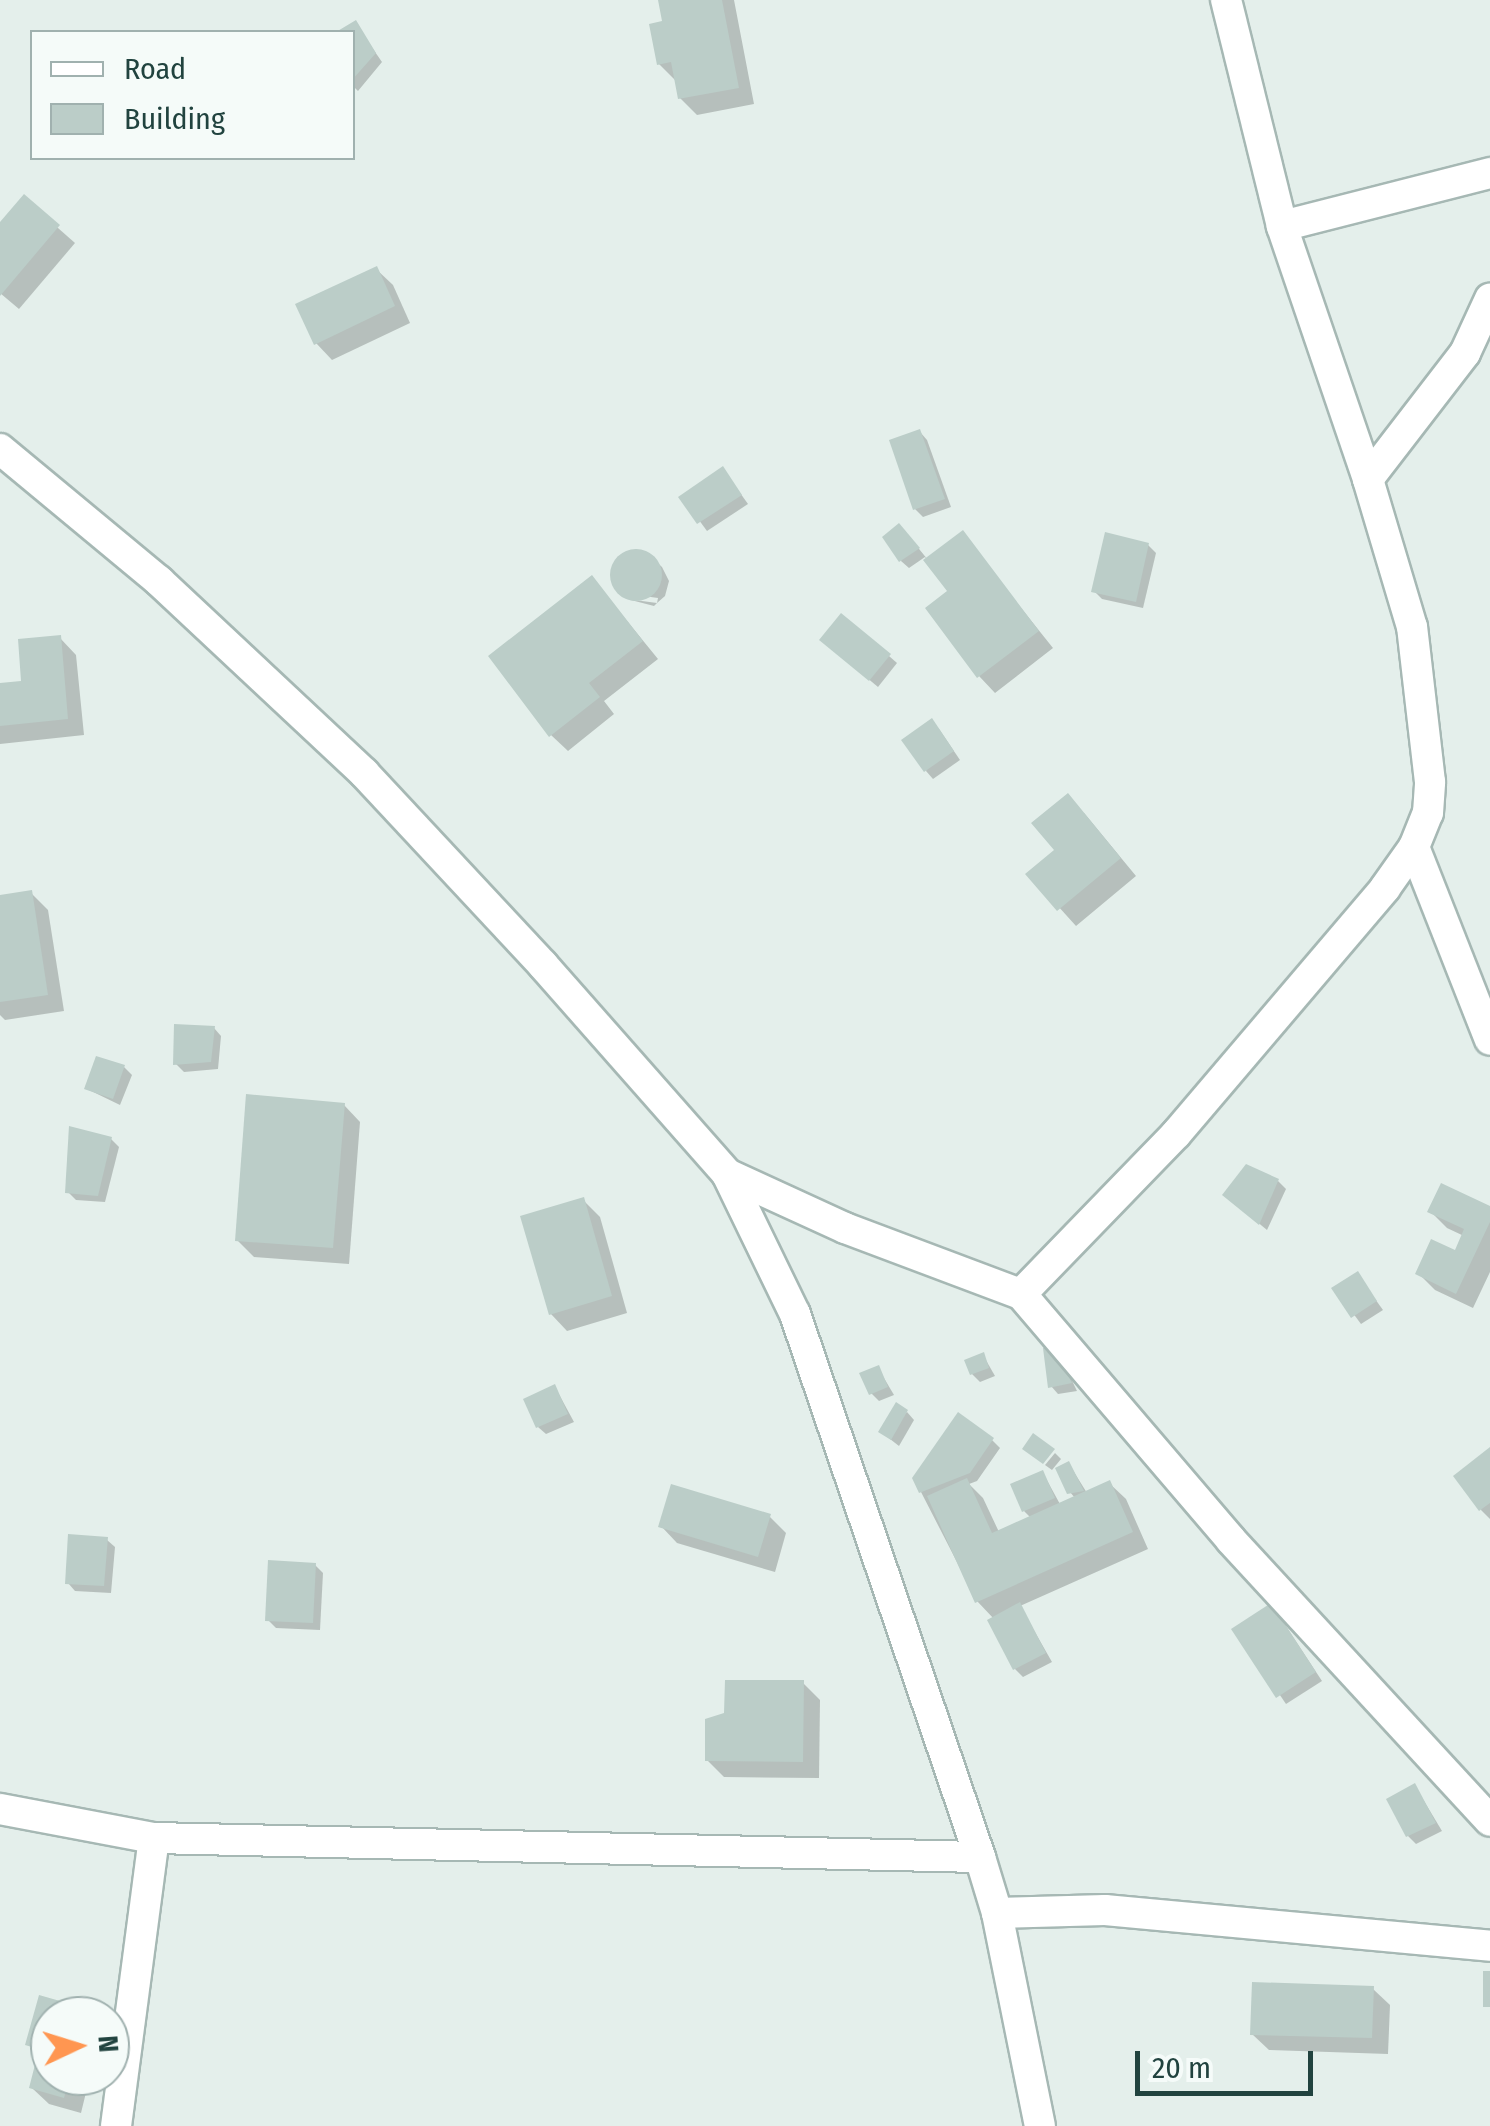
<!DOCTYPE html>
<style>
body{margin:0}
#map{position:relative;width:1490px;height:2126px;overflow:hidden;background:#e4efeb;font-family:"Fira Sans Condensed",sans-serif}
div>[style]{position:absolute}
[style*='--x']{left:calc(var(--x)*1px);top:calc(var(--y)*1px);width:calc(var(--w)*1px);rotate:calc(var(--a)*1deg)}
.shadow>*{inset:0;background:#0003}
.building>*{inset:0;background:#bbcdc8}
.round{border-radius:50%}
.roads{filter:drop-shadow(2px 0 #a6b8b4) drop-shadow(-2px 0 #a6b8b4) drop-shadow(0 2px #a6b8b4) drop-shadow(0 -2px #a6b8b4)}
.minor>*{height:30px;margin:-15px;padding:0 15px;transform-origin:15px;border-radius:15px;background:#fff}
span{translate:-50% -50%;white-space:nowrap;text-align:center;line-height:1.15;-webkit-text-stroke:8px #f5fbf9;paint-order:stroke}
.legend{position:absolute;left:30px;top:30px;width:325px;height:130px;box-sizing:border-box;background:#f5fbf9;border:2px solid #a0b1af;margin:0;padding:12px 18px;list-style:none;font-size:30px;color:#21433f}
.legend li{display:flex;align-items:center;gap:20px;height:50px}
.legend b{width:50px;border:2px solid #a0b1af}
.north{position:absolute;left:30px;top:1996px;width:100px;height:100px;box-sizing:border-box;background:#f5fbf9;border:2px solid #a0b1af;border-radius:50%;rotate:86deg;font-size:28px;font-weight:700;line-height:40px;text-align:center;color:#21433f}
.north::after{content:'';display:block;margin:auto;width:35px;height:45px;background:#ff9651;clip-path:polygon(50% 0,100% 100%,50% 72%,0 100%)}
.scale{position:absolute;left:1135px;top:2051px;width:178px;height:45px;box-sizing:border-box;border:5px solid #21433f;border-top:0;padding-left:12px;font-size:30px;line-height:35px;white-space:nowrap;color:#21433f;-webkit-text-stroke:8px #f5fbf9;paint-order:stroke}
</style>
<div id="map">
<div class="shadow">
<div style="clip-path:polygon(660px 0,734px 0,754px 104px,697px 115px,680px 98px,676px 81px,659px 64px,665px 23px)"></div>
<div style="clip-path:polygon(355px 23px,382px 62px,358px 91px,352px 85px,352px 32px,340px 32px)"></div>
<div style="clip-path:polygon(24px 198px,75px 243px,19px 309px,0 293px,0 226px)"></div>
<div style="clip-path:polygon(376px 269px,393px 285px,410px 323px,332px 360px,316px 343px)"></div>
<div style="clip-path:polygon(920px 432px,927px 440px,951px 507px,923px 517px,915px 509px)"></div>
<div style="clip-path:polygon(723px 469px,748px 504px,707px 531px,682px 497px)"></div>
<div style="clip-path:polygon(907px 534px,928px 560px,962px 534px,1053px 648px,995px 693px,979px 676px,951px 591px,925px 557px,909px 568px,901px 561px)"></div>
<div style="clip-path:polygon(1148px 545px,1156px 553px,1143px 608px,1102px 599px,1094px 591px)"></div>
<div style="clip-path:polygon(632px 552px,653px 559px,662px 567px,669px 581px,665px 596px,657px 603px,658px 598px,622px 593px,614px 581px,615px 566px)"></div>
<div style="clip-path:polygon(592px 578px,658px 659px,604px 701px,614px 714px,568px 751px,551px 735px)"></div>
<div style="clip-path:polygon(627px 599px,657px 603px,654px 606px)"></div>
<div style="clip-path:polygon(60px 638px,76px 655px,84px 735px,0 744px,0 685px,24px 683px)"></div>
<div style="clip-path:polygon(830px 647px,889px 656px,897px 663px,878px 687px)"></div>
<div style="clip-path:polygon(939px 729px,960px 760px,933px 779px,926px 771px)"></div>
<div style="clip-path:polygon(1084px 813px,1136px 876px,1076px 926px,1029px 874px,1057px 850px)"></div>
<div style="clip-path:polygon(31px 893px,48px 910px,64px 1011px,5px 1020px,0 1015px,0 898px)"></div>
<div style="clip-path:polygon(214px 1028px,221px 1036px,218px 1069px,184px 1072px,176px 1064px)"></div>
<div style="clip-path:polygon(124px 1067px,132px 1075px,120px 1105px,87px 1089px)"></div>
<div style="clip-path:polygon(344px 1105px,360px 1122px,349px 1264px,254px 1257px,237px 1240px)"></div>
<div style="clip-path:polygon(111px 1139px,119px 1147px,105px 1202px,76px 1200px,68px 1192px)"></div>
<div style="clip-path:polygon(1278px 1181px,1286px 1189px,1267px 1230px,1233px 1202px)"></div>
<div style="clip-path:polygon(583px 1200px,600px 1217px,627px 1313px,567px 1331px,551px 1314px)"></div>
<div style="clip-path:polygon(1490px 1209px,1490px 1272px,1473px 1308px,1435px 1290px,1418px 1273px,1456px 1253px,1464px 1236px,1447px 1228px,1430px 1211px)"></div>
<div style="clip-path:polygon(1357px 1274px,1383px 1310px,1361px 1324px,1335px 1289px)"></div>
<div style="clip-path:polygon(983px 1355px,995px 1376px,980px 1382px,972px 1374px)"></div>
<div style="clip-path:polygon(1060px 1356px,1077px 1391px,1058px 1394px,1051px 1386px)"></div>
<div style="clip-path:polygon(878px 1368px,894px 1395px,879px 1401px,871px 1393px)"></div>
<div style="clip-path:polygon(555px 1387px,574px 1422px,546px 1434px,538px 1427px)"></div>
<div style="clip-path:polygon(907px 1412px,914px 1420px,899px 1446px,881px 1432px)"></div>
<div style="clip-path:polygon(992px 1440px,1000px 1448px,977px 1481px,969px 1484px,983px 1498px,999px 1532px,1031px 1518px,1024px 1511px,1043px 1473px,1061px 1506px,1075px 1498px,1070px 1492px,1069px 1464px,1087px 1493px,1109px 1483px,1126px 1499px,1148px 1549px,1020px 1606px,1052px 1662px,1023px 1677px,1015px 1669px,994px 1619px,977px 1601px,921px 1492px)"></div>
<div style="clip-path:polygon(1490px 1450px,1490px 1519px,1481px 1510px)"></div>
<div style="clip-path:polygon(1055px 1453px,1061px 1459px,1052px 1470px,1045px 1465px)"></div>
<div style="clip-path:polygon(770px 1517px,786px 1533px,775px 1572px,677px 1543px,661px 1526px)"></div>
<div style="clip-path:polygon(107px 1540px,115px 1547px,111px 1593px,75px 1591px,68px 1583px)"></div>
<div style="clip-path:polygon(315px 1565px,323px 1573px,320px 1630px,276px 1628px,268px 1620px)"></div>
<div style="clip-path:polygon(1278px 1614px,1322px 1681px,1286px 1704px,1235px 1629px)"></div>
<div style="clip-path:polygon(803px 1683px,820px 1700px,819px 1778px,724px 1777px,707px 1760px)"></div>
<div style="clip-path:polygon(1415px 1786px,1442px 1831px,1416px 1844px,1408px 1836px)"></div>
<div style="clip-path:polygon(1373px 1989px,1390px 2005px,1388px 2054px,1269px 2050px,1252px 2034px)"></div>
<div style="clip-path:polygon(40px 1998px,91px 2016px,50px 2016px,50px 2076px,90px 2076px,81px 2113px,49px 2104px,32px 2088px,40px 2056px,28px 2044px)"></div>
</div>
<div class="building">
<div style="clip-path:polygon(658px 0,722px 0,739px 88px,678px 99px,671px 62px,657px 65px,649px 24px,662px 21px)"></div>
<div style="clip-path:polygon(356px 20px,376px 53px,352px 80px,352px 32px,336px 32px)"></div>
<div style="clip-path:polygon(24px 194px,60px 225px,0 296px,0 222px)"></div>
<div style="clip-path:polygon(377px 266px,395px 306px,314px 345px,295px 304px)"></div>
<div style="clip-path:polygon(920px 429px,945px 499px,913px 510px,889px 440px)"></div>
<div style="clip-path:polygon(723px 466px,742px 495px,697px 524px,678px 497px)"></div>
<div style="clip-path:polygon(899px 523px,920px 548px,899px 562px,882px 537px)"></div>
<div style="clip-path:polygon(963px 530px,1039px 631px,977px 678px,925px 608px,947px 591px,923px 560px)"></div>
<div style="clip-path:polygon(1105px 532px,1149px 543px,1136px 602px,1091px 592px)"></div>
<div class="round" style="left:610px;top:549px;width:52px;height:52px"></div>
<div style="clip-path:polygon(592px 575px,643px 641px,589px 683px,600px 697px,549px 737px,488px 656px)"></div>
<div style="clip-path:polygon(841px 613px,891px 654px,869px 681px,819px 640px)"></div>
<div style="clip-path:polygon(61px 635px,68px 719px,0 726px,0 683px,21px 681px,18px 639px)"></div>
<div style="clip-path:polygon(932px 718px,954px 751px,924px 772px,901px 740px)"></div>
<div style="clip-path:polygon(1068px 793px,1121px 858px,1057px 911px,1025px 874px,1054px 850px,1031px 823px)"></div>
<div style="clip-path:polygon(32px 890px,48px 995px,0 1002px,0 895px)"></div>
<div style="clip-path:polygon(174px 1024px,215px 1026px,211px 1062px,173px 1065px)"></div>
<div style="clip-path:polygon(96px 1056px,125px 1065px,113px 1099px,84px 1089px)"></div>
<div style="clip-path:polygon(246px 1094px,345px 1103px,333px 1248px,235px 1241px)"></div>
<div style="clip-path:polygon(69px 1126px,112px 1137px,98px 1196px,65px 1193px)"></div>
<div style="clip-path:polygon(1246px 1164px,1279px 1179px,1259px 1225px,1222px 1195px)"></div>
<div style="clip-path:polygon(1441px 1183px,1490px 1206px,1490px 1222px,1456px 1294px,1415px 1274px,1431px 1239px,1455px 1250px,1464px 1229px,1427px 1212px)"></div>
<div style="clip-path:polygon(584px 1197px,612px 1296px,549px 1315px,520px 1216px)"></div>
<div style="clip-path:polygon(1358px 1271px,1377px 1301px,1351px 1318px,1331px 1288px)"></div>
<div style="clip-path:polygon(1053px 1345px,1072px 1383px,1048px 1388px,1043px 1348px)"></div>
<div style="clip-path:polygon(984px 1352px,989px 1368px,970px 1375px,964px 1360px)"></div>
<div style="clip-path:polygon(879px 1365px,888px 1387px,869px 1395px,859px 1373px)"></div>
<div style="clip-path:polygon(555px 1384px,568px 1414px,536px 1428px,523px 1399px)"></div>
<div style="clip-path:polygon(896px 1402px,908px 1410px,891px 1440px,878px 1432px)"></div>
<div style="clip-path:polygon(958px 1412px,994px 1438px,970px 1473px,919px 1493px,912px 1478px)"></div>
<div style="clip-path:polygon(1033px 1433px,1055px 1449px,1043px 1464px,1022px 1449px)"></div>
<div style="clip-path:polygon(1490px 1447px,1490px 1503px,1479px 1511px,1453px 1476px)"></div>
<div style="clip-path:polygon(1069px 1461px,1084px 1491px,1067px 1494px,1055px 1468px)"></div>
<div style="clip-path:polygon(1043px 1470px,1055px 1498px,1022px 1512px,1010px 1484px)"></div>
<div style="clip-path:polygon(967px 1478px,992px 1533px,1110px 1480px,1133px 1532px,975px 1603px,927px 1496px)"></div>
<div style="clip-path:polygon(671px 1484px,771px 1514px,758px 1557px,658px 1527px)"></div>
<div style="clip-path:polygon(68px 1534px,108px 1537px,104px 1586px,65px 1584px)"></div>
<div style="clip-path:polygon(268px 1560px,316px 1563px,313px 1623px,265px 1621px)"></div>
<div style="clip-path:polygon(1020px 1602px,1046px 1653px,1013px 1670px,987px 1620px)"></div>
<div style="clip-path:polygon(1271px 1603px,1316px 1672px,1276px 1698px,1231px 1629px)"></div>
<div style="clip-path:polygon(725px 1680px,804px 1680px,803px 1762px,705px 1761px,705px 1719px,724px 1713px)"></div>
<div style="clip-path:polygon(1415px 1783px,1436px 1823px,1406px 1837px,1386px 1799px)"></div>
<div style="clip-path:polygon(1483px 1971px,1490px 1971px,1490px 2007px,1483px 2007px)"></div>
<div style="clip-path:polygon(1252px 1982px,1374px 1986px,1372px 2038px,1250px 2035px)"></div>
<div style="clip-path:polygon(39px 1995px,88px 2009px,86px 2016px,50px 2016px,50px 2076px,70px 2076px,64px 2098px,29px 2088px,39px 2049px,25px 2045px)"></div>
</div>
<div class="roads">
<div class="minor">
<div style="--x:1282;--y:226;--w:215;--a:-14.3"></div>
<div style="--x:0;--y:449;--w:207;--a:39.7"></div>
<div style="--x:159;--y:581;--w:281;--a:43.1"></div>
<div style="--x:364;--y:773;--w:262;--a:47"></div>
<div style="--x:543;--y:965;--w:278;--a:48.6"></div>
<div style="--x:727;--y:1174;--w:156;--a:64.1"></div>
<div style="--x:795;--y:1314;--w:574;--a:71.19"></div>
<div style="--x:980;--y:1857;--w:59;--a:73.1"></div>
<div style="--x:997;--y:1913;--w:217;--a:78.6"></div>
<div style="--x:1368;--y:479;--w:159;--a:-52.4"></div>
<div style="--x:1465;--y:353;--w:60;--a:-65.2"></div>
<div style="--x:1414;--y:847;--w:207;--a:68.5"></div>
<div style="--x:727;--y:1174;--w:130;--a:24.6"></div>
<div style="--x:845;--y:1228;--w:188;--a:20.6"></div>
<div style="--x:1021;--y:1294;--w:323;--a:49.5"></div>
<div style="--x:1231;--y:1540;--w:382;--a:47.3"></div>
<div style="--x:1021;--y:1294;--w:223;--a:-45.9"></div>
<div style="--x:1176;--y:1134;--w:323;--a:-49.6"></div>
<div style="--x:1385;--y:888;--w:50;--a:-54.7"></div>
<div style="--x:1414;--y:847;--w:37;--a:-68"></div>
<div style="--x:1428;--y:813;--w:31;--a:-86"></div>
<div style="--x:1430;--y:782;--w:156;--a:-96.6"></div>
<div style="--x:1412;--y:627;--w:154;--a:-106.6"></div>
<div style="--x:1368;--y:479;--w:267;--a:-108.8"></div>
<div style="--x:1282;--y:226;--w:233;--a:-103.9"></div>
<div style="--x:0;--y:1809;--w:157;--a:10.7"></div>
<div style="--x:154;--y:1838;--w:826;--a:1.32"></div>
<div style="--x:997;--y:1913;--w:108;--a:-1.6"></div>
<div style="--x:1105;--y:1910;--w:387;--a:5.3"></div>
<div style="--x:116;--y:2126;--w:290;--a:-82.5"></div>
</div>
</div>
<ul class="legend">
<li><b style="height:12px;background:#fff"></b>Road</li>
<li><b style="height:28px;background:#bbcdc8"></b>Building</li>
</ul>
<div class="north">N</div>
<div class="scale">20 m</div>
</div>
